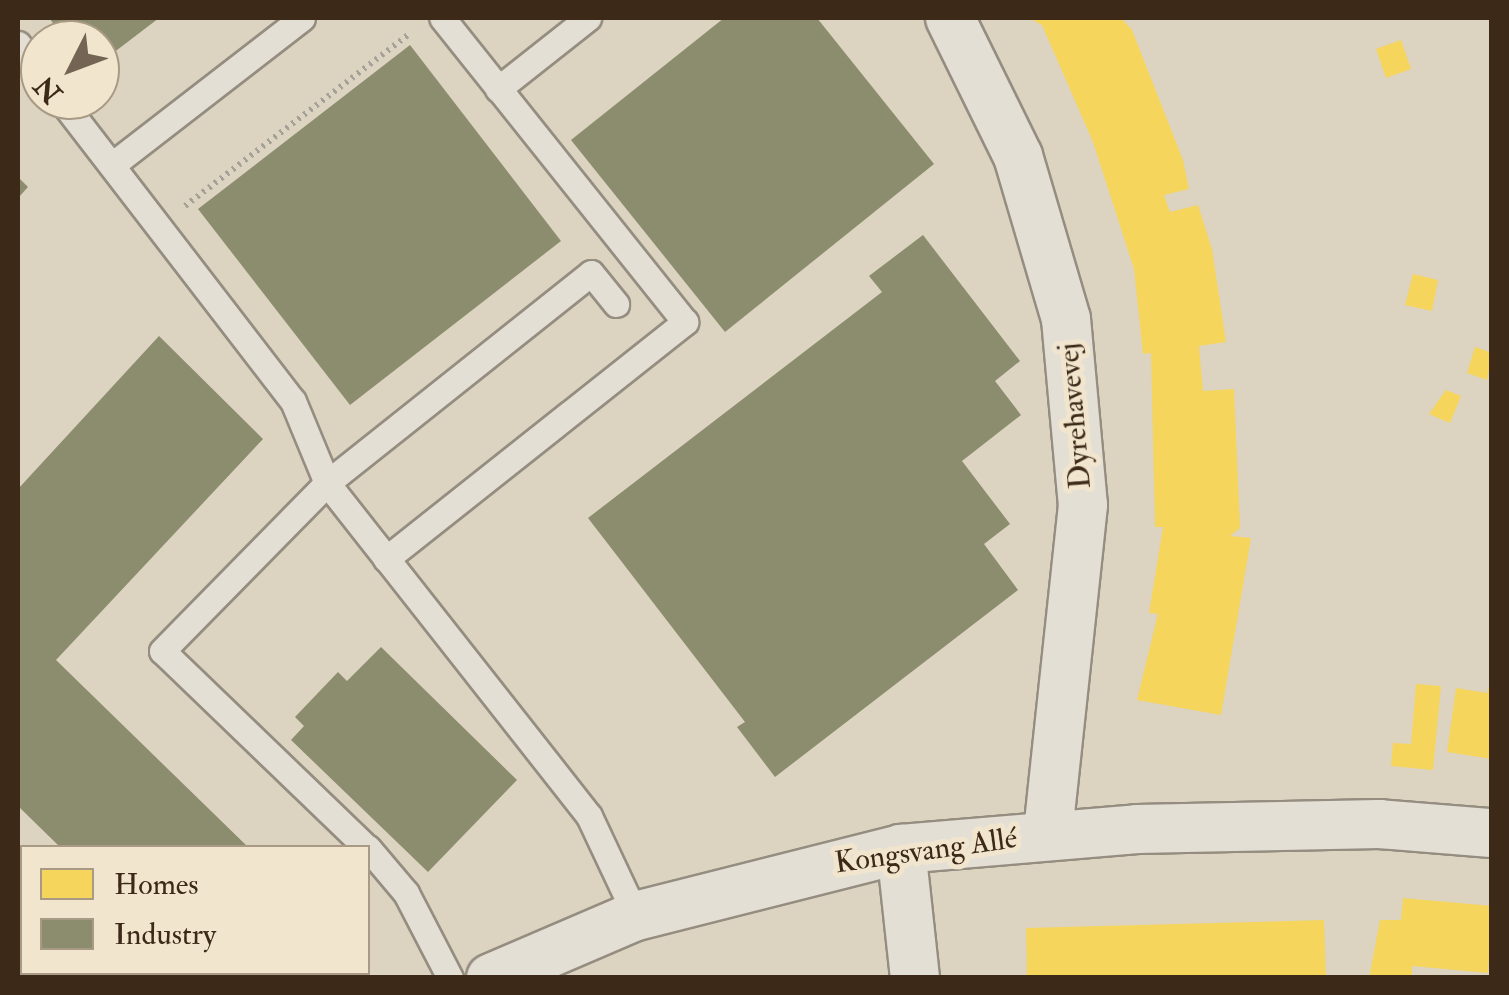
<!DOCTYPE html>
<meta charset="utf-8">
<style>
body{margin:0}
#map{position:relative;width:1509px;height:995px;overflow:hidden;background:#dcd3c0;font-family:"IM FELL Double Pica",serif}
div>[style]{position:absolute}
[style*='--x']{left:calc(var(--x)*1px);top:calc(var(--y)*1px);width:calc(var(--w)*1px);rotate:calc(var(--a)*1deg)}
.homes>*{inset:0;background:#f6d55c}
.industry>*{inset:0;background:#8c8c6e}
.path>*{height:6px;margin-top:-3px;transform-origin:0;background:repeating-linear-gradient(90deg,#a6a198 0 2.5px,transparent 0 7.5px)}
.roads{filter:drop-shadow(2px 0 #948d80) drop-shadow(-2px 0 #948d80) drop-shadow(0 2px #948d80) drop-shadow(0 -2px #948d80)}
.lane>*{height:25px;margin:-12.5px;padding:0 12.5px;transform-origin:12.5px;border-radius:12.5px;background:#e4dfd5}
.street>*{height:48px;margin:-24px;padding:0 24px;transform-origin:24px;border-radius:24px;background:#e4dfd5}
span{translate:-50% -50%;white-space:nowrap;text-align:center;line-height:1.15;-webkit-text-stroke:10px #f1e5ce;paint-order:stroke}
.street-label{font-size:30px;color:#3c2918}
.frame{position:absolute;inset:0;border:20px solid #3c2918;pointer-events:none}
.legend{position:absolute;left:20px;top:845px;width:350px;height:130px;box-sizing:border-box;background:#f1e5ce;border:2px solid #a99a85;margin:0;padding:12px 18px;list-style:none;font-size:30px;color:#3c2918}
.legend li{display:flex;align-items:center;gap:20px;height:50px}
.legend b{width:50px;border:2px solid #a99a85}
.north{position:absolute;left:20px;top:20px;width:100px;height:100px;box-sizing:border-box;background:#f1e5ce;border:2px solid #a99a85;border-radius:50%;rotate:228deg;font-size:28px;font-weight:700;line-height:40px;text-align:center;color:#3c2918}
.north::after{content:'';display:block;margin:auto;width:35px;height:45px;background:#746453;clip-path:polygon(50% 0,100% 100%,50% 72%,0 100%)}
</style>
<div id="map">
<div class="homes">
<div style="clip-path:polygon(1029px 18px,1121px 18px,1132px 30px,1183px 160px,1189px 189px,1164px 195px,1170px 212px,1198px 205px,1212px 249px,1226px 342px,1199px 346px,1203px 391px,1234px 389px,1240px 528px,1230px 536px,1251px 538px,1221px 715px,1137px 700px,1158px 614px,1149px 613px,1163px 527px,1155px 527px,1151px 353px,1143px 354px,1134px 269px,1093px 142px,1042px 25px)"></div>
<div style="clip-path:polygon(1401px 40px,1411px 69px,1386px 78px,1376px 49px)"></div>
<div style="clip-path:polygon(1413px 274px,1438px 280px,1432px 311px,1405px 305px)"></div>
<div style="clip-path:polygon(1475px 347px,1492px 353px,1487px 380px,1467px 373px)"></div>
<div style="clip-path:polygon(1446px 390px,1461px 396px,1450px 423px,1429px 414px)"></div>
<div style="clip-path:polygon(1492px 676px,1492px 759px,1447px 752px,1456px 688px,1487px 693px)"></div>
<div style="clip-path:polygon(1416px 684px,1441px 686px,1433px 770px,1391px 766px,1393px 743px,1411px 744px)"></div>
<div style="clip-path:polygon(1403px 898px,1492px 906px,1488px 973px,1412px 966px,1412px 978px,1369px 978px,1380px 920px,1401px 920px)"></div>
<div style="clip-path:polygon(1324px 920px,1326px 978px,1027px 978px,1026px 928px)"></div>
</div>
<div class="industry">
<div style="clip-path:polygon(49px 18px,159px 18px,100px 63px,100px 40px,67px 40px)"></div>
<div style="clip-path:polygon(724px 18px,817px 18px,934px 164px,725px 332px,571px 140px)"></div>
<div style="clip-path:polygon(410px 45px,561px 241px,350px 405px,198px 209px)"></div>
<div style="clip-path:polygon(18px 177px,28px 187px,18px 198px)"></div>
<div style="clip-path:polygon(923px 235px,1020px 361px,995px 381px,1021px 415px,962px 461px,1010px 524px,984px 544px,1018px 590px,775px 777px,737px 727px,745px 722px,588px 518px,882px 292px,869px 276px)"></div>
<div style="clip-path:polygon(159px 336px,263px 439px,56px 660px,249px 848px,61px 848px,18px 806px,18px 489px)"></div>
<div style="clip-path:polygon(381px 647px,517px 780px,428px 872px,291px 740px,304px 726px,295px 717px,338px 672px,347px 681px)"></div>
<div style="clip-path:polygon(192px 972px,220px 972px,216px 978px)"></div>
</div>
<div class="path">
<div style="--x:185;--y:206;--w:282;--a:-37.5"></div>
</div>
<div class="roads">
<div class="lane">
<div style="--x:18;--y:44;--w:36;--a:53"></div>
<div style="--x:498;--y:89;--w:115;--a:-38.3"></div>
<div style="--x:61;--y:100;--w:380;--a:52.4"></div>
<div style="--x:293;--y:401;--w:89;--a:67.5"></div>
<div style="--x:327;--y:483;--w:424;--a:51.8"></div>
<div style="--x:589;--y:816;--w:110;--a:64.8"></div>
<div style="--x:112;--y:165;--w:240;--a:-37.7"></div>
<div style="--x:386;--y:559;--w:382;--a:-38.4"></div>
<div style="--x:685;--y:322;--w:389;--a:-128.6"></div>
<div style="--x:367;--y:848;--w:284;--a:-136.1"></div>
<div style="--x:162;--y:651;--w:235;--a:-45.5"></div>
<div style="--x:327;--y:483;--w:337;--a:-38.5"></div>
<div style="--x:591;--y:273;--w:40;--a:51"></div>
<div style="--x:368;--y:848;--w:59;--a:49.8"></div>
<div style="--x:406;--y:893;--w:96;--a:62.6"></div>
</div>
<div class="street">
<div style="--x:950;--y:18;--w:154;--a:63.8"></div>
<div style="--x:1018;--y:156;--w:170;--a:73.6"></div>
<div style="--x:1066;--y:319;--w:187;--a:84.8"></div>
<div style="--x:1083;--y:505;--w:332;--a:96.1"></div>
<div style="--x:901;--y:849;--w:130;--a:83.8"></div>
<div style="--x:18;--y:895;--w:6;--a:51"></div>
<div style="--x:97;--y:972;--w:8;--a:50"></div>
<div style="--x:491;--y:978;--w:158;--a:-23.2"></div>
<div style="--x:636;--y:916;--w:273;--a:-14.2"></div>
<div style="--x:901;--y:849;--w:237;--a:-4.8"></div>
<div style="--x:1137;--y:829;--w:242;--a:-1.2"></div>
<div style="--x:1379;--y:824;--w:113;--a:4.6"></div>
</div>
</div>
<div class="street-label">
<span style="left:1075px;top:416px;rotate:-95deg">Dyrehavevej</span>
<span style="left:926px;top:851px;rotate:-8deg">Kongsvang Allé</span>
</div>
<div class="frame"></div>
<ul class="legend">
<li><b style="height:28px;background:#f6d55c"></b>Homes</li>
<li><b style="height:28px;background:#8c8c6e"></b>Industry</li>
</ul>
<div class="north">N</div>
</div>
